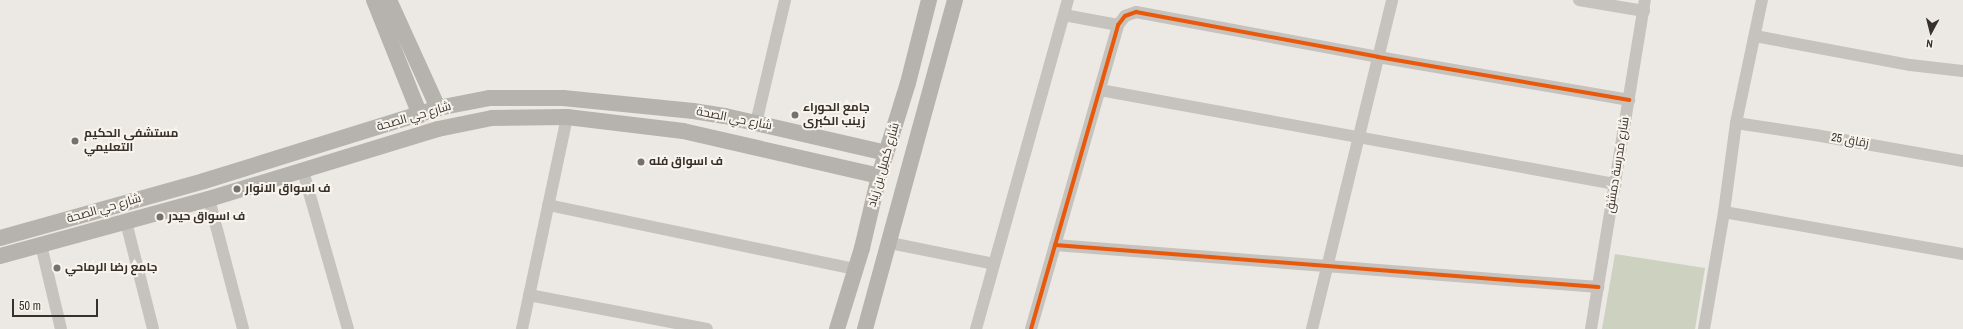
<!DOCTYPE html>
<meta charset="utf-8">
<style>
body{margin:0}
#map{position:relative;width:1963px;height:329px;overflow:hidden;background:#ece9e4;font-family:"Archivo Narrow",Cairo,sans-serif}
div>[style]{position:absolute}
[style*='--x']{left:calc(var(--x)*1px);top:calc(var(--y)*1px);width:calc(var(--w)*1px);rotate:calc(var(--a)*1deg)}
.green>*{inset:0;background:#ccd1c0}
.minor>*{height:12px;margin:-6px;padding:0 6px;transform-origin:6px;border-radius:6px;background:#c6c2bd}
.secondary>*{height:16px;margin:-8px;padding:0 8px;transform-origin:8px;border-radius:8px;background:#b6b2ad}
.cycleway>*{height:4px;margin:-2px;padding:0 2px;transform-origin:2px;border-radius:2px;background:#e8590c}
.dots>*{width:11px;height:11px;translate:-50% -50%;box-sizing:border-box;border:2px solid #f8f4ed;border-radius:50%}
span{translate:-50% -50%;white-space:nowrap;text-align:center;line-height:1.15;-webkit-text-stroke:4px #f8f4ed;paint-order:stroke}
.poi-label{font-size:12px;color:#37302b;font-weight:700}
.left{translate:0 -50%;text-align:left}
.street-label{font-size:12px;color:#37302b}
.north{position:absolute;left:1911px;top:12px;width:40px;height:40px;-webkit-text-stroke:3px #f8f4ed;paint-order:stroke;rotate:187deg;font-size:11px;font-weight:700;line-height:16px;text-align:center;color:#37302b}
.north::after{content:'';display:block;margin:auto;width:14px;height:18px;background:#37302b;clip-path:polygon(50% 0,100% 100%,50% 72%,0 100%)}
.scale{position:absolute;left:12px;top:299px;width:86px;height:18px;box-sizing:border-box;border:2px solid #37302b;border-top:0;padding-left:5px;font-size:12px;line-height:14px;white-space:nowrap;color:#37302b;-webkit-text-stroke:3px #f8f4ed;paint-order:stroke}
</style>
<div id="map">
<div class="green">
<div style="clip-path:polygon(1615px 254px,1705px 268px,1695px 329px,1602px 329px)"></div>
</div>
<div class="minor">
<div style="--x:1579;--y:0;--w:66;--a:9.6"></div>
<div style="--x:1064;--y:15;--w:55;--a:10.5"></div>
<div style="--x:1755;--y:36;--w:158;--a:10.6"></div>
<div style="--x:1910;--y:65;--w:53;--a:6.5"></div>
<div style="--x:1100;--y:90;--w:524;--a:10.34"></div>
<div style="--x:756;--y:123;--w:126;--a:-76.7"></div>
<div style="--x:1736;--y:123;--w:80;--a:8.6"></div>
<div style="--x:1815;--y:135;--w:150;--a:10"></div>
<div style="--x:303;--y:171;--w:164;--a:74.1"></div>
<div style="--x:209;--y:199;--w:134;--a:75.3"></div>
<div style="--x:548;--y:205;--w:314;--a:11.8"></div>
<div style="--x:1724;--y:212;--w:243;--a:10"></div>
<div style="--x:126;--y:222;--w:110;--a:75.8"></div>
<div style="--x:890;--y:243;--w:106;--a:11.4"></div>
<div style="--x:41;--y:245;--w:86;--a:76.6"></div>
<div style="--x:1055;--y:245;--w:545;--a:4.42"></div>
<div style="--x:529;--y:295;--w:181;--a:10.8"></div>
<div style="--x:522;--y:329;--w:217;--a:-78"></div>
<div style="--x:976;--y:329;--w:342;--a:-74.4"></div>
<div style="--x:1031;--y:329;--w:316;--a:-74"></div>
<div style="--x:1118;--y:25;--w:11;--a:-52"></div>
<div style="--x:1125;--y:16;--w:12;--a:-20"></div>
<div style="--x:1136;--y:12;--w:246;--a:10.5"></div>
<div style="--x:1378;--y:57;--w:255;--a:9.7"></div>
<div style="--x:1312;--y:329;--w:339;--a:-76.3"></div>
<div style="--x:1591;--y:329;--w:333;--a:-80.7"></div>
<div style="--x:1704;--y:329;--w:119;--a:-80.3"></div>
<div style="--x:1724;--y:212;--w:90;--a:-82.3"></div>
<div style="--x:1736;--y:123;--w:126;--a:-78.1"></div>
</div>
<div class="secondary">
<div style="--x:374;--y:0;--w:124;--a:68.2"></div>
<div style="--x:389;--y:0;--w:119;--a:65.6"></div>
<div style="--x:0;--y:238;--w:212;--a:-15.6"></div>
<div style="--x:204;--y:181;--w:245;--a:-17.3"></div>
<div style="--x:438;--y:108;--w:53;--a:-10.9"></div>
<div style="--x:490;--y:98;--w:73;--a:0"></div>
<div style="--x:563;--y:98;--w:131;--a:5.7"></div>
<div style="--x:693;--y:111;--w:32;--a:9"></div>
<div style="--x:725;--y:116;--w:165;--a:12.9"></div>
<div style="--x:0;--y:256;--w:217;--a:-15.3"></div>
<div style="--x:209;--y:199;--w:239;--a:-17"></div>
<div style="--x:438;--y:129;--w:55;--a:-11.5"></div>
<div style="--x:492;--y:118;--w:75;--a:-0.8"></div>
<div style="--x:567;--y:117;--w:117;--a:6.9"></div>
<div style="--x:683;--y:131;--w:201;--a:12.9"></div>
<div style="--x:837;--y:329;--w:85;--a:-72.8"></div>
<div style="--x:862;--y:248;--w:74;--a:-76.7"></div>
<div style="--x:879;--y:176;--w:97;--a:-72.7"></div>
<div style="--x:908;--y:83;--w:86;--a:-75.8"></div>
<div style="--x:865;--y:329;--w:341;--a:-74.7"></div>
</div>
<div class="cycleway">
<div style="--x:1055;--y:245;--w:545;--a:4.42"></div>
<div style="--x:1031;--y:329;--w:316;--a:-74"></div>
<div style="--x:1118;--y:25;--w:11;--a:-52"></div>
<div style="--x:1125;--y:16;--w:12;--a:-20"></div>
<div style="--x:1136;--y:12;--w:246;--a:10.5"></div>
<div style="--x:1378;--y:57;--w:255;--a:9.7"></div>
</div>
<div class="dots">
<div style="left:795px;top:115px;background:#76716c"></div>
<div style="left:75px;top:141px;background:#76716c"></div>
<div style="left:641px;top:162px;background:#76716c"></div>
<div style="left:237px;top:189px;background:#76716c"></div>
<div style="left:160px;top:217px;background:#76716c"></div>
<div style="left:57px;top:268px;background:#76716c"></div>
</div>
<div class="poi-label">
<span class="left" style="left:803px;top:115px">جامع الحوراء<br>زينب الكبرى</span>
<span class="left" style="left:84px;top:141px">مستشفى الحكيم<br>التعليمي</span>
<span class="left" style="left:649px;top:162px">ف اسواق فله</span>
<span class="left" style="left:245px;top:189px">ف اسواق الانوار</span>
<span class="left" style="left:168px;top:217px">ف اسواق حيدر</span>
<span class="left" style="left:65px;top:268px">جامع رضا الرماحي</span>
</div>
<div class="street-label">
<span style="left:414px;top:117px;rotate:-16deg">شارع حي الصحة</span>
<span style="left:734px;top:119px;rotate:11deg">شارع حي الصحة</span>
<span style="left:1850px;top:141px;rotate:10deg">زقاق 25</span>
<span style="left:884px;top:165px;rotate:-74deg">شارع كميل بن زياد</span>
<span style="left:1618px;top:165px;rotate:-81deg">شارع مدرسة دمشق</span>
<span style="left:104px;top:209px;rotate:-16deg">شارع حي الصحة</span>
</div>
<div class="north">N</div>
<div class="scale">50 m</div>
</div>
